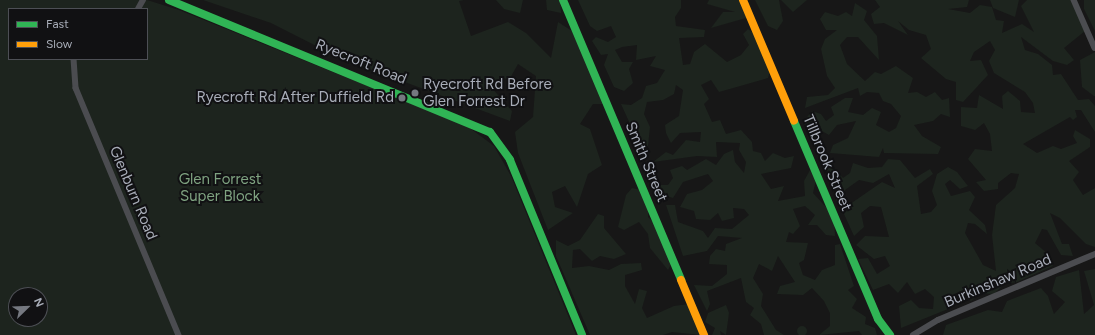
<!DOCTYPE html>
<style>
body{margin:0}
#map{position:relative;width:1095px;height:335px;overflow:hidden;background:#171717;font-family:Figtree,sans-serif}
div>[style]{position:absolute}
[style*='--x']{left:calc(var(--x)*1px);top:calc(var(--y)*1px);width:calc(var(--w)*1px);rotate:calc(var(--a)*1deg)}
.green>*{inset:0;background:#1d241e}
.round{border-radius:50%}
.street>*{height:5.5px;margin:-2.75px;padding:0 2.75px;transform-origin:2.75px;border-radius:2.75px;background:#4b4c50}
.fast>*{height:8px;margin:-4px;padding:0 4px;transform-origin:4px;border-radius:4px;background:#30b455}
.slow>*{height:8px;margin:-4px;padding:0 4px;transform-origin:4px;border-radius:4px;background:#ff9f0a}
.dots>*{width:11px;height:11px;translate:-50% -50%;box-sizing:border-box;border:2px solid #111113;border-radius:50%}
span{translate:-50% -50%;white-space:nowrap;text-align:center;line-height:1.15;-webkit-text-stroke:4px #111113;paint-order:stroke}
.street-label{font-size:15px;color:#a8adb8}
.poi-label{font-size:15px;color:#a8adb8}
.left{translate:0 -50%;text-align:left}
.right{translate:-100% -50%;text-align:right}
.park-label{font-size:15px;color:#7fa381}
.legend{position:absolute;left:8px;top:8px;width:140px;height:52px;box-sizing:border-box;background:#111113;border:1px solid #4d4f55;margin:0;padding:5px 7px;list-style:none;font-size:12px;color:#a8adb8}
.legend li{display:flex;align-items:center;gap:8px;height:20px}
.legend b{width:20px;border:1px solid #4d4f55}
.north{position:absolute;left:8px;top:287px;width:40px;height:40px;box-sizing:border-box;background:#111113;border:1px solid #4d4f55;border-radius:50%;rotate:67deg;font-size:11px;font-weight:700;line-height:16px;text-align:center;color:#a8adb8}
.north::after{content:'';display:block;margin:auto;width:14px;height:18px;background:#757880;clip-path:polygon(50% 0,100% 100%,50% 72%,0 100%)}
</style>
<div id="map">
<div class="green">
<div style="clip-path:polygon(evenodd,0 0,147px 0,179px 10px,467px 126px,494px 146px,511px 176px,576px 335px,0 335px,0 0,9px 9px,147px 9px,147px 59px,9px 59px,9px 9px,0 0,16px 295px,40px 295px,40px 319px,16px 319px,16px 295px)"></div>
<div style="clip-path:polygon(203px 0,464px 0,459px 1px,471px 36px,508px 22px,526px 33px,551px 58px,558px 22px,572px 31px,605px 104px,593px 104px,580px 124px,590px 129px,602px 165px,588px 174px,577px 207px,565px 186px,552px 192px,555px 207px,573px 213px,548px 230px,518px 153px,515px 132px,533px 117px,536px 76px,518px 64px,509px 80px,501px 77px,491px 87px,512px 111px,510px 121px,340px 58px,271px 23px)"></div>
<div style="clip-path:polygon(496px 0,523px 0,520px 13px,504px 9px)"></div>
<div style="clip-path:polygon(546px 0,560px 0,561px 13px,547px 10px)"></div>
<div style="clip-path:polygon(578px 0,681px 0,681px 8px,675px 17px,676px 26px,705px 30px,704px 37px,679px 38px,683px 65px,690px 64px,694px 52px,705px 44px,727px 62px,741px 55px,749px 45px,743px 34px,748px 29px,756px 35px,771px 68px,768px 78px,719px 92px,711px 80px,701px 85px,709px 99px,704px 104px,712px 122px,720px 120px,726px 134px,741px 130px,752px 142px,753px 151px,761px 153px,765px 161px,773px 153px,785px 158px,794px 156px,791px 168px,761px 174px,771px 189px,784px 186px,778px 201px,805px 196px,804px 181px,810px 170px,816px 180px,813px 193px,834px 216px,835px 236px,826px 235px,817px 225px,808px 225px,815px 215px,805px 206px,793px 209px,800px 226px,793px 234px,789px 232px,786px 242px,808px 243px,804px 260px,799px 263px,803px 275px,815px 280px,822px 270px,835px 265px,835px 245px,840px 244px,854px 286px,848px 290px,857px 299px,852px 308px,866px 317px,865px 324px,875px 328px,877px 335px,862px 335px,859px 331px,819px 335px,830px 326px,830px 313px,824px 301px,812px 288px,803px 295px,777px 294px,780px 286px,795px 282px,778px 256px,772px 271px,759px 264px,753px 278px,763px 294px,761px 306px,776px 330px,784px 335px,764px 335px,761px 324px,750px 315px,754px 308px,746px 302px,741px 278px,707px 291px,710px 304px,707px 311px,694px 285px,712px 286px,727px 274px,727px 265px,709px 264px,710px 256px,716px 249px,725px 251px,726px 244px,742px 238px,718px 236px,707px 251px,683px 256px,666px 205px,675px 205px,678px 222px,703px 231px,708px 238px,715px 228px,732px 229px,749px 215px,744px 209px,733px 208px,734px 218px,722px 221px,718px 213px,710px 220px,696px 219px,694px 211px,680px 207px,687px 194px,702px 190px,713px 181px,708px 174px,683px 182px,673px 198px,657px 193px,655px 185px,668px 185px,673px 178px,670px 170px,682px 166px,687px 170px,706px 159px,716px 165px,724px 154px,733px 150px,735px 162px,744px 173px,746px 162px,739px 150px,740px 143px,716px 142px,717px 157px,697px 156px,653px 162px,666px 152px,673px 155px,686px 140px,700px 142px,701px 132px,680px 133px,671px 143px,666px 133px,665px 125px,679px 116px,683px 90px,676px 85px,674px 94px,663px 100px,647px 102px,644px 114px,650px 127px,648px 146px,641px 148px,621px 104px,631px 105px,642px 98px,646px 86px,657px 83px,665px 70px,650px 66px,656px 56px,636px 60px,637px 45px,622px 47px,615px 50px,622px 62px,633px 62px,629px 69px,633px 83px,624px 91px,614px 87px,604px 65px,608px 54px,601px 55px,592px 41px,596px 37px,608px 42px,616px 37px,611px 26px,597px 31px,590px 26px)"></div>
<div style="clip-path:polygon(709px 0,743px 0,748px 6px,746px 18px,711px 28px,723px 12px,735px 12px,707px 4px)"></div>
<div style="clip-path:polygon(755px 0,779px 0,783px 21px,777px 30px,768px 26px)"></div>
<div style="clip-path:polygon(781px 0,807px 0,793px 12px)"></div>
<div style="clip-path:polygon(875px 0,969px 0,967px 7px,948px 9px,970px 13px,980px 5px,992px 7px,996px 20px,1004px 21px,1002px 33px,1022px 24px,1034px 32px,1021px 6px,1027px 0,1073px 0,1085px 31px,1064px 48px,1074px 60px,1067px 65px,1053px 61px,1021px 37px,1025px 50px,1038px 54px,1052px 65px,1053px 75px,1061px 74px,1078px 100px,1089px 99px,1095px 106px,1095px 132px,1081px 110px,1075px 110px,1077px 117px,1073px 120px,1070px 117px,1023px 144px,1037px 153px,1053px 146px,1061px 149px,1077px 143px,1073px 136px,1075px 130px,1090px 139px,1090px 147px,1069px 161px,1079px 172px,1073px 180px,1083px 195px,1095px 188px,1095px 247px,1086px 244px,1060px 218px,1050px 213px,1062px 244px,1069px 244px,1073px 256px,1061px 255px,1047px 230px,1042px 229px,1035px 243px,1048px 254px,1053px 266px,1017px 282px,1004px 284px,994px 294px,980px 293px,971px 301px,962px 293px,948px 309px,901px 328px,899px 306px,911px 300px,919px 308px,933px 309px,934px 297px,925px 289px,915px 294px,907px 282px,898px 293px,889px 284px,873px 290px,858px 259px,868px 258px,877px 274px,890px 266px,885px 256px,874px 259px,856px 245px,865px 236px,889px 237px,881px 207px,870px 206px,861px 213px,864px 227px,854px 236px,844px 214px,853px 202px,882px 182px,895px 188px,889px 174px,873px 183px,859px 180px,845px 190px,843px 209px,836px 200px,834px 182px,827px 171px,830px 163px,843px 178px,850px 173px,853px 163px,868px 168px,882px 167px,888px 159px,900px 160px,915px 178px,930px 169px,933px 174px,917px 186px,921px 214px,931px 212px,937px 205px,932px 191px,937px 174px,948px 167px,957px 172px,968px 186px,960px 189px,950px 180px,945px 184px,951px 196px,970px 191px,975px 197px,969px 210px,985px 225px,987px 234px,975px 224px,968px 223px,965px 233px,983px 265px,996px 271px,992px 235px,996px 205px,1015px 188px,1019px 174px,1011px 173px,998px 183px,998px 189px,984px 191px,976px 182px,986px 180px,968px 159px,975px 149px,992px 151px,990px 134px,984px 123px,975px 130px,961px 126px,961px 107px,977px 108px,979px 95px,1003px 109px,1002px 96px,1008px 91px,1020px 101px,1021px 112px,1035px 113px,1033px 103px,1025px 92px,994px 73px,989px 61px,995px 50px,990px 41px,974px 52px,970px 61px,981px 60px,988px 75px,963px 102px,956px 100px,956px 82px,946px 79px,921px 58px,931px 49px,926px 35px,909px 30px,898px 21px,908px 35px,884px 23px,874px 24px,871px 14px,880px 7px)"></div>
<div style="clip-path:polygon(990px 0,1019px 0,1015px 17px,993px 8px)"></div>
<div style="clip-path:polygon(1084px 0,1095px 0,1095px 31px,1084px 9px)"></div>
<div style="clip-path:polygon(855px 3px,867px 11px,864px 20px,877px 36px,879px 60px,858px 37px,847px 37px,840px 45px,847px 64px,865px 81px,875px 72px,881px 74px,896px 66px,913px 78px,908px 93px,917px 92px,926px 97px,935px 92px,942px 100px,949px 98px,950px 117px,941px 114px,933px 121px,914px 125px,922px 136px,941px 147px,938px 154px,884px 153px,883px 148px,879px 157px,830px 153px,833px 145px,848px 138px,856px 121px,837px 125px,829px 135px,813px 126px,809px 133px,803px 122px,812px 111px,821px 114px,826px 121px,834px 115px,831px 107px,845px 98px,853px 98px,848px 112px,863px 115px,872px 108px,881px 112px,876px 125px,889px 132px,896px 128px,901px 116px,891px 104px,883px 101px,879px 93px,867px 92px,860px 96px,858px 88px,805px 108px,807px 97px,828px 95px,835px 88px,827px 76px,821px 49px,825px 39px,837px 30px,826px 30px,820px 19px,825px 12px,838px 16px,846px 12px,852px 16px)"></div>
<div style="clip-path:polygon(1095px 52px,1095px 96px,1094px 96px,1082px 87px,1080px 60px)"></div>
<div style="clip-path:polygon(632px 188px,649px 192px,648px 217px,664px 232px,673px 260px,668px 270px,650px 248px,648px 234px,639px 222px,624px 230px,618px 227px,626px 195px)"></div>
<div style="clip-path:polygon(598px 214px,604px 216px,604px 228px,626px 254px,614px 259px,600px 256px,592px 261px,580px 249px,573px 250px,572px 268px,589px 266px,609px 270px,621px 264px,641px 263px,642px 270px,625px 275px,625px 286px,635px 304px,639px 289px,647px 291px,642px 308px,647px 318px,674px 306px,689px 304px,701px 335px,672px 332px,663px 335px,590px 335px,556px 256px,556px 240px,568px 246px,580px 240px)"></div>
<div style="clip-path:polygon(1095px 269px,1095px 335px,943px 335px,946px 325px,988px 310px,1002px 312px,1007px 301px,1041px 288px,1048px 296px,1054px 314px,1065px 302px,1052px 291px,1056px 277px,1079px 270px,1084px 314px,1094px 305px,1084px 271px)"></div>
<div style="clip-path:polygon(726px 305px,729px 313px,726px 335px,720px 331px,721px 335px,712px 335px,715px 328px,705px 322px,708px 313px)"></div>
<div class="round" style="left:797px;top:326px;width:10px;height:10px"></div>
</div>
<div class="street">
<div style="--x:1074;--y:0;--w:52;--a:66.4"></div>
<div style="--x:138;--y:9;--w:10;--a:-61"></div>
<div style="--x:74;--y:59;--w:29;--a:86"></div>
<div style="--x:76;--y:88;--w:268;--a:67.4"></div>
<div style="--x:913;--y:335;--w:29;--a:-31"></div>
<div style="--x:938;--y:320;--w:170;--a:-22.8"></div>
</div>
<div class="fast">
<div style="--x:169;--y:0;--w:347;--a:22.4"></div>
<div style="--x:490;--y:132;--w:34;--a:54"></div>
<div style="--x:510;--y:160;--w:189;--a:67.6"></div>
<div style="--x:563;--y:0;--w:304;--a:67.1"></div>
<div style="--x:794;--y:121;--w:215;--a:67"></div>
<div style="--x:878;--y:319;--w:20;--a:53"></div>
</div>
<div class="slow">
<div style="--x:743;--y:0;--w:131;--a:67.1"></div>
<div style="--x:681;--y:280;--w:60;--a:67.3"></div>
</div>
<div class="dots">
<div style="left:415px;top:93px;background:#757880"></div>
<div style="left:402px;top:98px;background:#757880"></div>
</div>
<div class="street-label">
<span style="left:361px;top:62px;rotate:22deg">Ryecroft Road</span>
<span style="left:646px;top:162px;rotate:67deg">Smith Street</span>
<span style="left:827px;top:163px;rotate:67deg">Tillbrook Street</span>
<span style="left:133px;top:193px;rotate:67deg">Glenburn Road</span>
<span style="left:998px;top:281px;rotate:-23deg">Burkinshaw Road</span>
</div>
<div class="poi-label">
<span class="left" style="left:423px;top:93px">Ryecroft Rd Before<br>Glen Forrest Dr</span>
<span class="right" style="left:394px;top:98px">Ryecroft Rd After Duffield Rd</span>
</div>
<div class="park-label">
<span style="left:220px;top:188px">Glen Forrest<br>Super Block</span>
</div>
<ul class="legend">
<li><b style="height:5px;background:#30b455"></b>Fast</li>
<li><b style="height:5px;background:#ff9f0a"></b>Slow</li>
</ul>
<div class="north">N</div>
</div>
